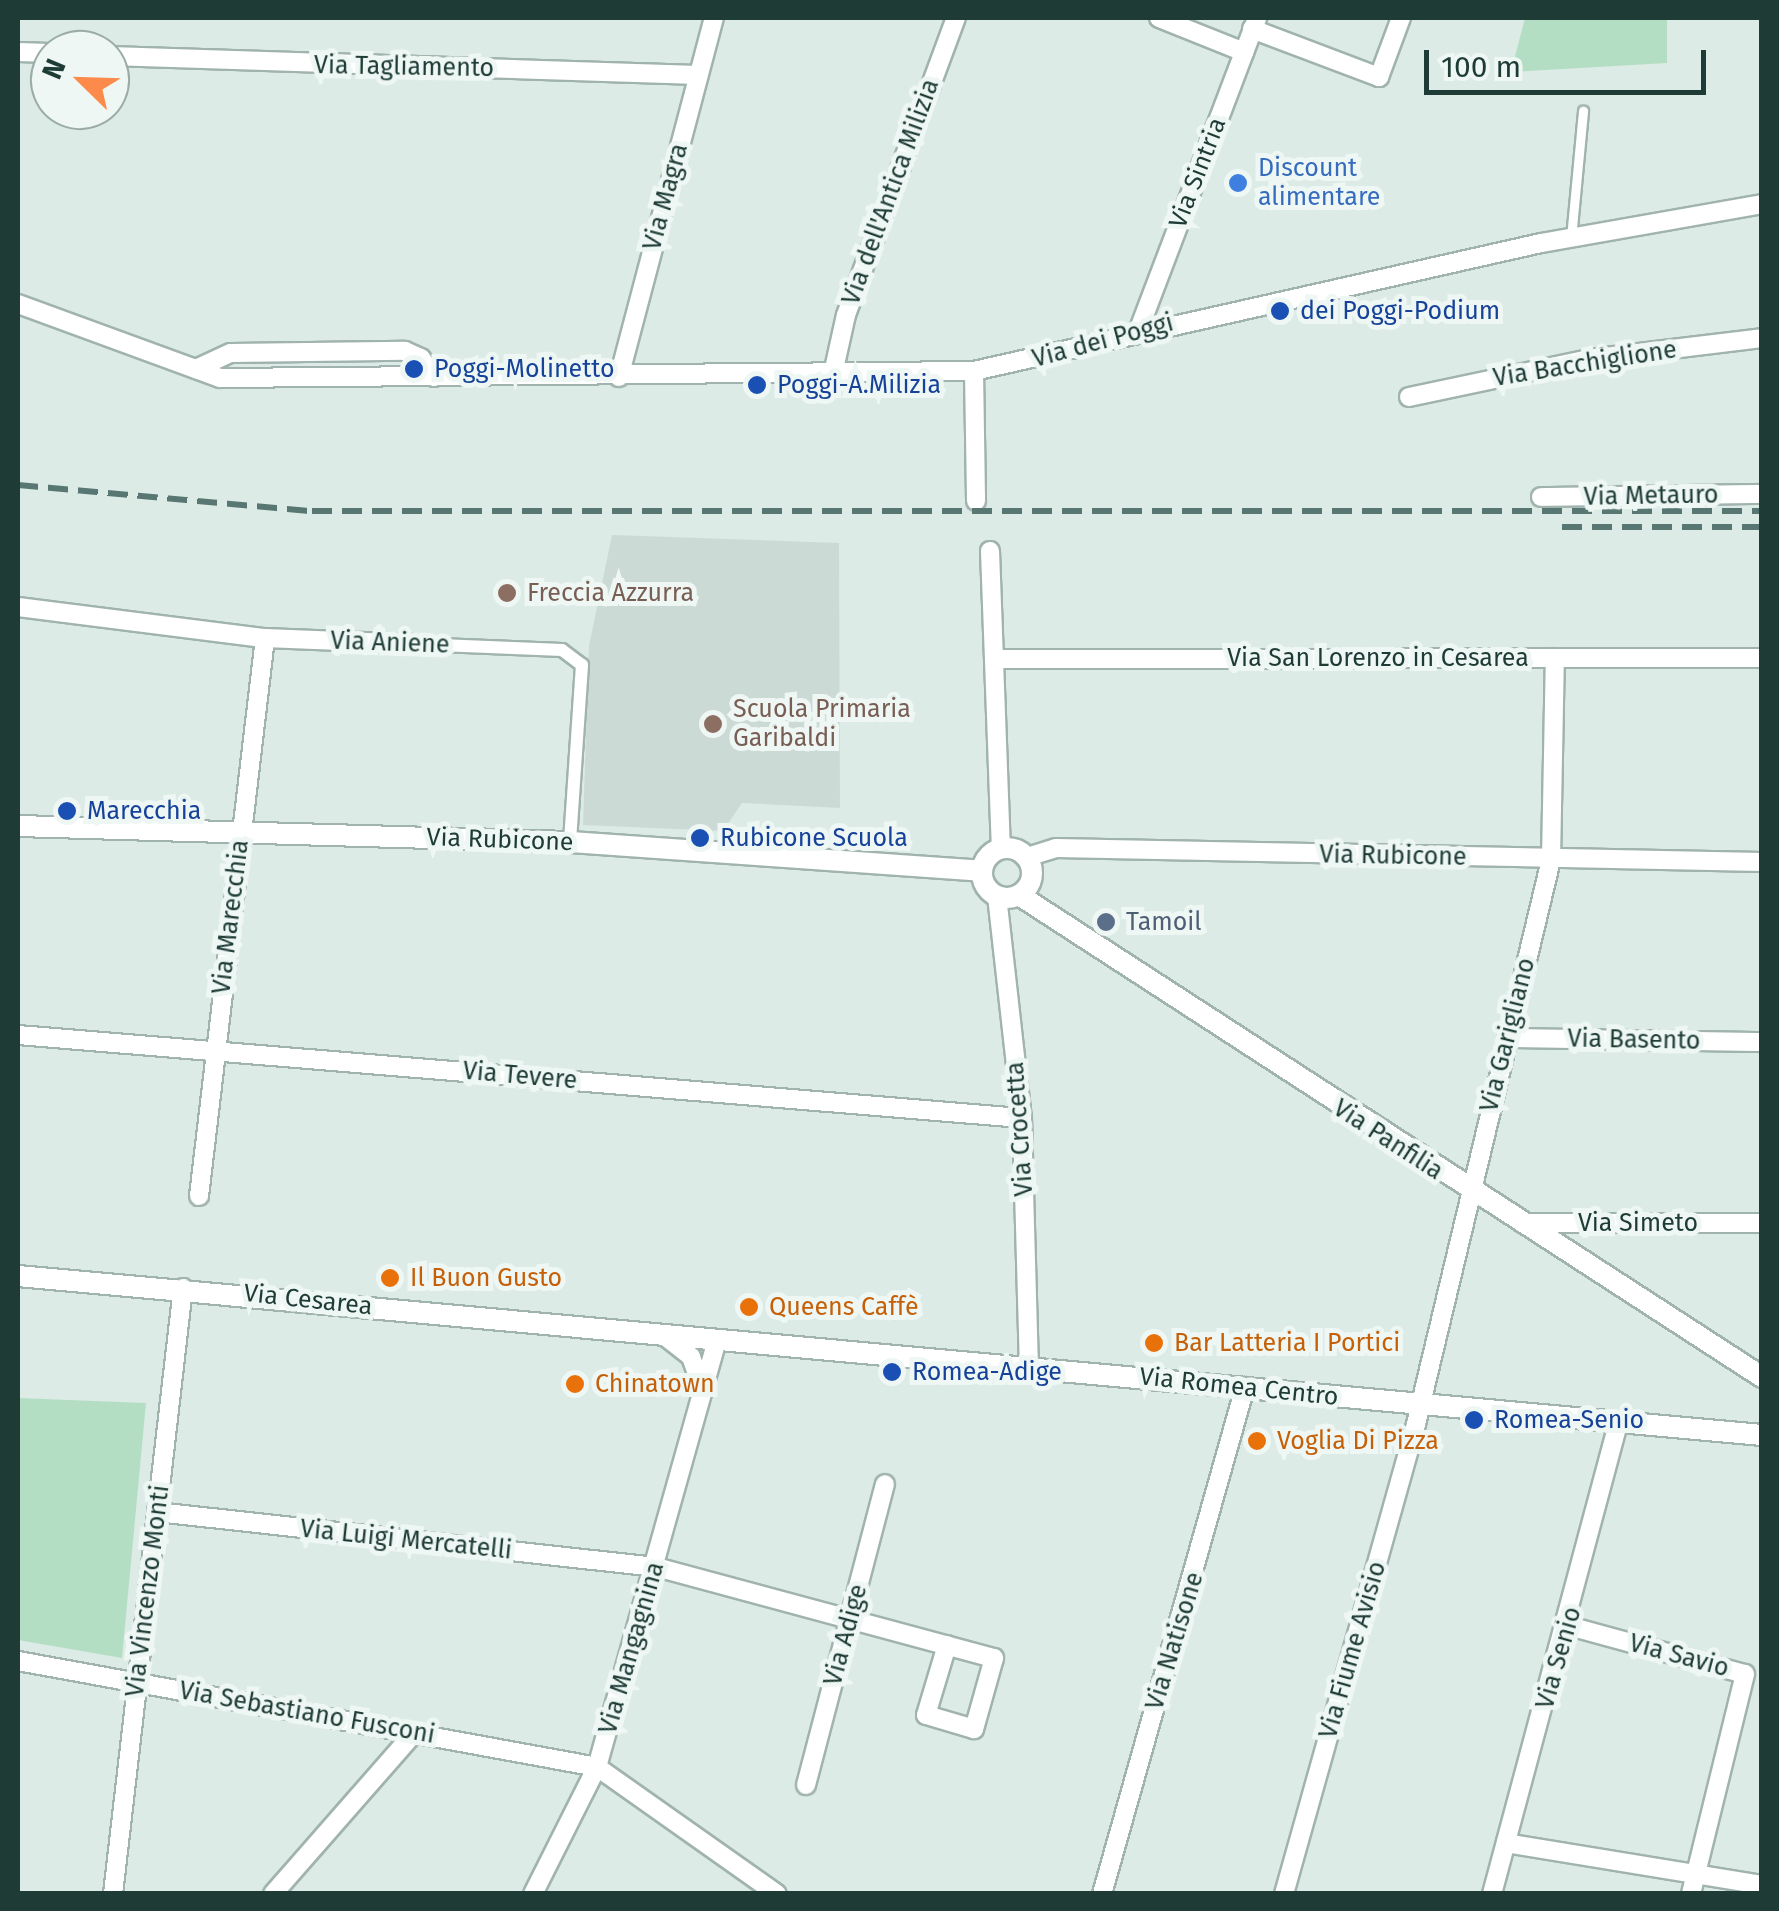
<!DOCTYPE html>
<meta charset="utf-8">
<style>
body{margin:0}
#map{position:relative;width:1779px;height:1911px;overflow:hidden;background:#ddebe6;font-family:"Fira Sans",sans-serif}
div>[style]{position:absolute}
[style*='--x']{left:calc(var(--x)*1px);top:calc(var(--y)*1px);width:calc(var(--w)*1px);rotate:calc(var(--a)*1deg)}
.built>*{inset:0;background:#ccdad5}
.green>*{inset:0;background:#b4dec4}
.roads{filter:drop-shadow(2px 0 #a0b3ae) drop-shadow(-2px 0 #a0b3ae) drop-shadow(0 2px #a0b3ae) drop-shadow(0 -2px #a0b3ae)}
.service>*{height:9px;margin:-4.5px;padding:0 4.5px;transform-origin:4.5px;border-radius:4.5px;background:#fff}
.pedestrian>*{height:12px;margin:-6px;padding:0 6px;transform-origin:6px;border-radius:6px;background:#fff}
.minor>*{height:18px;margin:-9px;padding:0 9px;transform-origin:9px;border-radius:9px;background:#fff}
.tertiary>*{height:20px;margin:-10px;padding:0 10px;transform-origin:10px;border-radius:10px;background:#fff}
.tertiary>.ring{margin:-10px;padding:0;box-sizing:content-box;background:none;border:20px solid #fff;border-radius:50%}
.rail>*{height:6px;margin-top:-3px;transform-origin:0;background:repeating-linear-gradient(90deg,#587772 0 20px,transparent 0 30px)}
.dots>*{width:28px;height:28px;translate:-50% -50%;box-sizing:border-box;border:5px solid #eef7f4;border-radius:50%}
span{translate:-50% -50%;white-space:nowrap;text-align:center;line-height:1.15;-webkit-text-stroke:10px #eef7f4;paint-order:stroke}
.street-label{font-size:25px;color:#1e3b36}
.shop-label{font-size:25px;color:#366cbe}
.left{translate:0 -50%;text-align:left}
.transit-label{font-size:25px;color:#164399}
.education-label{font-size:25px;color:#785e54}
.service-label{font-size:25px;color:#4e5e75}
.food-label{font-size:25px;color:#c56008}
.frame{position:absolute;inset:0;border:20px solid #1e3b36;pointer-events:none}
.north{position:absolute;left:30px;top:30px;width:100px;height:100px;box-sizing:border-box;background:#eef7f4;border:2px solid #9baca8;border-radius:50%;rotate:293deg;font-size:28px;font-weight:700;line-height:40px;text-align:center;color:#1e3b36}
.north::after{content:'';display:block;margin:auto;width:35px;height:45px;background:#fc8a4a;clip-path:polygon(50% 0,100% 100%,50% 72%,0 100%)}
.scale{position:absolute;left:1424px;top:50px;width:282px;height:45px;box-sizing:border-box;border:5px solid #1e3b36;border-top:0;padding-left:12px;font-size:30px;line-height:35px;white-space:nowrap;color:#1e3b36;-webkit-text-stroke:8px #eef7f4;paint-order:stroke}
</style>
<div id="map">
<div class="built">
<div style="clip-path:polygon(612px 535px,839px 543px,840px 808px,742px 803px,723px 831px,583px 825px,589px 646px)"></div>
</div>
<div class="green">
<div style="clip-path:polygon(1525px 18px,1667px 18px,1667px 63px,1511px 72px)"></div>
<div style="clip-path:polygon(18px 1398px,146px 1403px,122px 1658px,18px 1640px)"></div>
</div>
<div class="roads">
<div class="service">
<div style="--x:1571;--y:238;--w:128;--a:-84.6"></div>
</div>
<div class="pedestrian">
<div style="--x:415;--y:644;--w:147;--a:2.3"></div>
<div style="--x:562;--y:650;--w:25;--a:37"></div>
<div style="--x:582;--y:665;--w:177;--a:93.9"></div>
</div>
<div class="minor">
<div style="--x:1159;--y:18;--w:92;--a:21.8"></div>
<div style="--x:1252;--y:29;--w:136;--a:20.7"></div>
<div style="--x:1379;--y:77;--w:63;--a:-69.6"></div>
<div style="--x:18;--y:52;--w:32;--a:2"></div>
<div style="--x:110;--y:56;--w:589;--a:1.85"></div>
<div style="--x:18;--y:304;--w:215;--a:20.1"></div>
<div style="--x:220;--y:378;--w:754;--a:-0.53"></div>
<div style="--x:974;--y:371;--w:581;--a:-12.72"></div>
<div style="--x:1541;--y:243;--w:224;--a:-10"></div>
<div style="--x:1139;--y:329;--w:333;--a:-69.2"></div>
<div style="--x:196;--y:369;--w:38;--a:-25"></div>
<div style="--x:231;--y:353;--w:174;--a:-0.7"></div>
<div style="--x:405;--y:351;--w:17;--a:24"></div>
<div style="--x:421;--y:358;--w:23;--a:56"></div>
<div style="--x:834;--y:369;--w:55;--a:-77.5"></div>
<div style="--x:846;--y:315;--w:317;--a:-69.7"></div>
<div style="--x:974;--y:371;--w:130;--a:89.1"></div>
<div style="--x:619;--y:377;--w:371;--a:-75.2"></div>
<div style="--x:1409;--y:397;--w:184;--a:-11.9"></div>
<div style="--x:1589;--y:359;--w:174;--a:-6.9"></div>
<div style="--x:1541;--y:497;--w:221;--a:-0.8"></div>
<div style="--x:990;--y:551;--w:297;--a:87.9"></div>
<div style="--x:18;--y:607;--w:249;--a:7.2"></div>
<div style="--x:265;--y:638;--w:150;--a:2.3"></div>
<div style="--x:994;--y:659;--w:768;--a:-0.07"></div>
<div style="--x:1027;--y:857;--w:30;--a:-17"></div>
<div style="--x:1056;--y:848;--w:706;--a:1.14"></div>
<div style="--x:997;--y:896;--w:223;--a:83.6"></div>
<div style="--x:1022;--y:1118;--w:246;--a:88.4"></div>
<div style="--x:18;--y:1035;--w:1007;--a:4.73"></div>
<div style="--x:1507;--y:1038;--w:255;--a:0.9"></div>
<div style="--x:199;--y:1196;--w:562;--a:-83.25"></div>
<div style="--x:1522;--y:1223;--w:240;--a:0"></div>
<div style="--x:662;--y:1334;--w:37;--a:38"></div>
<div style="--x:691;--y:1357;--w:33;--a:70"></div>
<div style="--x:157;--y:1512;--w:502;--a:6.29"></div>
<div style="--x:656;--y:1567;--w:350;--a:15.1"></div>
<div style="--x:994;--y:1658;--w:74;--a:105.7"></div>
<div style="--x:974;--y:1729;--w:50;--a:-163.7"></div>
<div style="--x:926;--y:1715;--w:73;--a:-73.3"></div>
<div style="--x:1569;--y:1626;--w:182;--a:15.3"></div>
<div style="--x:1745;--y:1674;--w:227;--a:103.8"></div>
<div style="--x:18;--y:1661;--w:589;--a:10.37"></div>
<div style="--x:597;--y:1767;--w:220;--a:35.2"></div>
<div style="--x:806;--y:1785;--w:311;--a:-75.3"></div>
<div style="--x:1506;--y:1843;--w:259;--a:9.3"></div>
<div style="--x:113;--y:1894;--w:610;--a:-83.41"></div>
<div style="--x:273;--y:1894;--w:215;--a:-48.8"></div>
<div style="--x:533;--y:1894;--w:142;--a:-63.3"></div>
<div style="--x:597;--y:1767;--w:444;--a:-74.3"></div>
<div style="--x:1102;--y:1894;--w:527;--a:-74.25"></div>
<div style="--x:1284;--y:1894;--w:488;--a:-74.3"></div>
<div style="--x:1416;--y:1424;--w:580;--a:-76.54"></div>
<div style="--x:1551;--y:860;--w:202;--a:-88.9"></div>
<div style="--x:1492;--y:1894;--w:490;--a:-75"></div>
</div>
<div class="tertiary">
<div style="--x:18;--y:826;--w:552;--a:1.66"></div>
<div style="--x:570;--y:842;--w:413;--a:4"></div>
<div class="ring" style="left:982px;top:848px;width:30px;height:30px"></div>
<div style="--x:1019;--y:895;--w:886;--a:32.97"></div>
<div style="--x:18;--y:1276;--w:1751;--a:5.21"></div>
</div>
</div>
<div class="rail">
<div style="--x:18;--y:485;--w:295;--a:5.1"></div>
<div style="--x:312;--y:511;--w:1450;--a:0"></div>
<div style="--x:1562;--y:527;--w:200;--a:0"></div>
</div>
<div class="dots">
<div style="left:1238px;top:183px;background:#3f7fe0"></div>
<div style="left:1280px;top:311px;background:#1a4fb4"></div>
<div style="left:414px;top:369px;background:#1a4fb4"></div>
<div style="left:757px;top:385px;background:#1a4fb4"></div>
<div style="left:507px;top:593px;background:#8d6e63"></div>
<div style="left:713px;top:724px;background:#8d6e63"></div>
<div style="left:67px;top:811px;background:#1a4fb4"></div>
<div style="left:700px;top:838px;background:#1a4fb4"></div>
<div style="left:1106px;top:922px;background:#5c6f8a"></div>
<div style="left:390px;top:1278px;background:#e8710a"></div>
<div style="left:749px;top:1307px;background:#e8710a"></div>
<div style="left:1154px;top:1343px;background:#e8710a"></div>
<div style="left:892px;top:1372px;background:#1a4fb4"></div>
<div style="left:575px;top:1384px;background:#e8710a"></div>
<div style="left:1474px;top:1420px;background:#1a4fb4"></div>
<div style="left:1257px;top:1441px;background:#e8710a"></div>
</div>
<div class="street-label">
<span style="left:404px;top:67px;rotate:1deg">Via Tagliamento</span>
<span style="left:1198px;top:173px;rotate:-69deg">Via Sintria</span>
<span style="left:891px;top:192px;rotate:-70deg">Via dell'Antica Milizia</span>
<span style="left:666px;top:197px;rotate:-75deg">Via Magra</span>
<span style="left:1103px;top:341px;rotate:-15deg">Via dei Poggi</span>
<span style="left:1585px;top:364px;rotate:-9deg">Via Bacchiglione</span>
<span style="left:1651px;top:496px;rotate:-1deg">Via Metauro</span>
<span style="left:390px;top:643px;rotate:2deg">Via Aniene</span>
<span style="left:1378px;top:658px">Via San Lorenzo in Cesarea</span>
<span style="left:500px;top:840px;rotate:2deg">Via Rubicone</span>
<span style="left:1393px;top:856px;rotate:1deg">Via Rubicone</span>
<span style="left:231px;top:917px;rotate:-83deg">Via Marecchia</span>
<span style="left:1508px;top:1035px;rotate:-76deg">Via Garigliano</span>
<span style="left:1634px;top:1040px;rotate:1deg">Via Basento</span>
<span style="left:520px;top:1076px;rotate:5deg">Via Tevere</span>
<span style="left:1020px;top:1129px;rotate:-94deg">Via Crocetta</span>
<span style="left:1388px;top:1140px;rotate:33deg">Via Panfilia</span>
<span style="left:1638px;top:1223px">Via Simeto</span>
<span style="left:308px;top:1300px;rotate:6deg">Via Cesarea</span>
<span style="left:1239px;top:1387px;rotate:6deg">Via Romea Centro</span>
<span style="left:406px;top:1540px;rotate:6deg">Via Luigi Mercatelli</span>
<span style="left:148px;top:1591px;rotate:-83deg">Via Vincenzo Monti</span>
<span style="left:846px;top:1635px;rotate:-75deg">Via Adige</span>
<span style="left:1175px;top:1641px;rotate:-73deg">Via Natisone</span>
<span style="left:632px;top:1648px;rotate:-74deg">Via Mangagnina</span>
<span style="left:1353px;top:1650px;rotate:-74deg">Via Fiume Avisio</span>
<span style="left:1679px;top:1656px;rotate:15deg">Via Savio</span>
<span style="left:1559px;top:1658px;rotate:-74deg">Via Senio</span>
<span style="left:307px;top:1713px;rotate:10deg">Via Sebastiano Fusconi</span>
</div>
<div class="shop-label">
<span class="left" style="left:1258px;top:183px">Discount<br>alimentare</span>
</div>
<div class="transit-label">
<span class="left" style="left:1300px;top:311px">dei Poggi-Podium</span>
<span class="left" style="left:434px;top:369px">Poggi-Molinetto</span>
<span class="left" style="left:777px;top:385px">Poggi-A.Milizia</span>
<span class="left" style="left:87px;top:811px">Marecchia</span>
<span class="left" style="left:720px;top:838px">Rubicone Scuola</span>
<span class="left" style="left:912px;top:1372px">Romea-Adige</span>
<span class="left" style="left:1494px;top:1420px">Romea-Senio</span>
</div>
<div class="education-label">
<span class="left" style="left:527px;top:593px">Freccia Azzurra</span>
<span class="left" style="left:733px;top:724px">Scuola Primaria<br>Garibaldi</span>
</div>
<div class="service-label">
<span class="left" style="left:1126px;top:922px">Tamoil</span>
</div>
<div class="food-label">
<span class="left" style="left:410px;top:1278px">Il Buon Gusto</span>
<span class="left" style="left:769px;top:1307px">Queens Caffè</span>
<span class="left" style="left:1174px;top:1343px">Bar Latteria I Portici</span>
<span class="left" style="left:595px;top:1384px">Chinatown</span>
<span class="left" style="left:1277px;top:1441px">Voglia Di Pizza</span>
</div>
<div class="frame"></div>
<div class="north">N</div>
<div class="scale">100 m</div>
</div>
